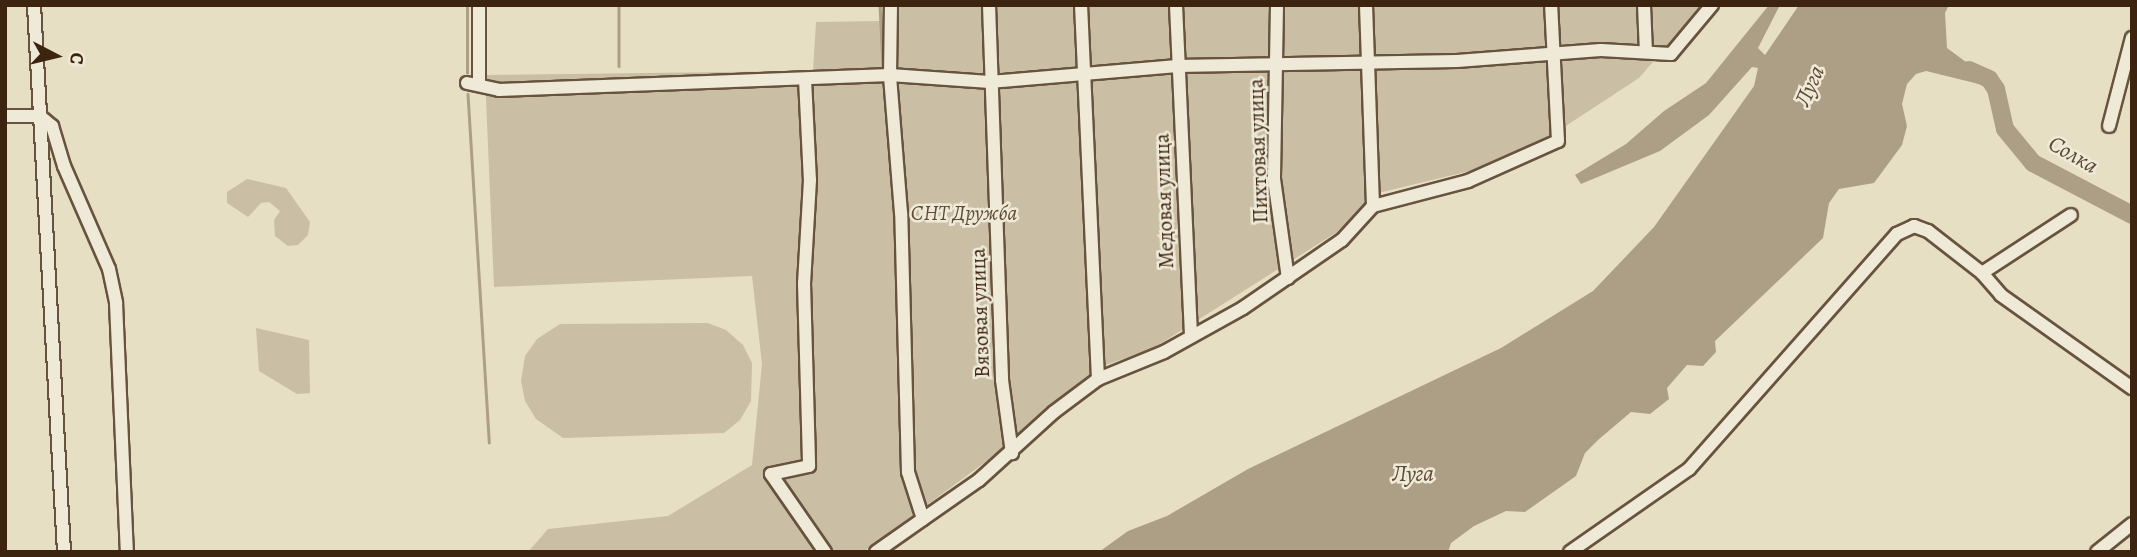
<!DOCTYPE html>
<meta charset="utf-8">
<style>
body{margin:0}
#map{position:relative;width:2137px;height:557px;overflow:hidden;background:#e7dfc3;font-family:Alegreya,serif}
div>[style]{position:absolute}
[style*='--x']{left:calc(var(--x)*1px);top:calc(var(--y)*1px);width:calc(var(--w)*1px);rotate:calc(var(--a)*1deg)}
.green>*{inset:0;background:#cabfa5}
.water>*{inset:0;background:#ad9f86}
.stream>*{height:2.5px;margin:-1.25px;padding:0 1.25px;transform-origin:1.25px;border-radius:1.25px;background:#ad9f86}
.river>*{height:18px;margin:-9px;padding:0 9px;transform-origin:9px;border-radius:9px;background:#ad9f86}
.roads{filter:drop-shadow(2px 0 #67533e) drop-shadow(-2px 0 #67533e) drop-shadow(0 2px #67533e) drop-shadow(0 -2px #67533e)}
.minor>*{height:12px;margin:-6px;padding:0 6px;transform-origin:6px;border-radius:6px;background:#efead8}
span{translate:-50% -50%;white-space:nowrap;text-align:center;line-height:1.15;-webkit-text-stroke:5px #efead8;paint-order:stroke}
.street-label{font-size:21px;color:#3c2411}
.park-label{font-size:21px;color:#604b36;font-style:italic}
.water-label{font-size:23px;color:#5e4934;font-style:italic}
.frame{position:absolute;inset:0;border:7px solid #3c2411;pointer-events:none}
.north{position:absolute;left:21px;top:21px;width:70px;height:70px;-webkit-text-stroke:5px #efead8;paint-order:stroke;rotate:97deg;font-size:19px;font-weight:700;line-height:28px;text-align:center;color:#3c2411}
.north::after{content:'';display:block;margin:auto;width:24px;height:32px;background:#3c2411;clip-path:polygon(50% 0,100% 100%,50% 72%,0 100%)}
</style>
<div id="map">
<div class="green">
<div style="clip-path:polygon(880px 5px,1702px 5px,1639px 78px,1549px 137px,1474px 170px,1378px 193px,1337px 232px,1152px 349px,1103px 366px,999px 452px,863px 552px,528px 552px,548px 529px,668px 516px,752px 465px,762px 364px,752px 276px,494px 287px,485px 75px,813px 71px,816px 22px,880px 21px)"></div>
<div style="clip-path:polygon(247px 179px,286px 188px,310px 222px,308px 235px,298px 245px,288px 246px,275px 236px,274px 220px,280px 211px,269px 202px,261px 203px,248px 217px,227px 203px,227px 192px)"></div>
<div style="clip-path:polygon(708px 323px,726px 330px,743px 345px,752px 363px,751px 401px,740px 420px,724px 433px,563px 438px,536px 419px,525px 401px,521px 381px,525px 356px,537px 339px,560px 324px)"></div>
<div style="clip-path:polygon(256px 328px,309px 340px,310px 393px,297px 394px,259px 371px)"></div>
</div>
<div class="water">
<div style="clip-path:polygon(1769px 5px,1780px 5px,1758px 48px,1765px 55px,1799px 5px,1949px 5px,1945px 13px,1947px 48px,1989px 79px,1979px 84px,1926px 71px,1916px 74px,1907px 84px,1902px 104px,1907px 126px,1902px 145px,1874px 183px,1839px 189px,1829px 203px,1823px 238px,1715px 341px,1716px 352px,1703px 366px,1687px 365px,1667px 388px,1669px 399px,1650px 414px,1631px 412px,1598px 440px,1585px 453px,1576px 476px,1525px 512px,1506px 511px,1474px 526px,1451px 543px,1448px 552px,1099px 552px,1128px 531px,1167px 516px,1248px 469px,1501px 348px,1593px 291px,1654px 227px,1754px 86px,1758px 68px,1752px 67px,1709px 115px,1660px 151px,1581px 184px,1575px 175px,1626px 144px,1664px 111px,1706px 83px)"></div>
</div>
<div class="stream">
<div style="--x:619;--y:5;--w:61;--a:90"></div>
<div style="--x:880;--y:5;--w:62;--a:87.2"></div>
<div style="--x:467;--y:73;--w:68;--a:-90"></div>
<div style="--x:468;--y:94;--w:349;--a:86.5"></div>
</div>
<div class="river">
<div style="--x:1969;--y:70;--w:22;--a:24"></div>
<div style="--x:1989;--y:79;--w:12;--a:55"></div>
<div style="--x:1996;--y:89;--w:41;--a:77.3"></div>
<div style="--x:2005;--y:129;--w:44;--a:50.5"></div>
<div style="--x:2033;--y:163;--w:112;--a:27.7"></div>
</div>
<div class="roads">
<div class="minor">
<div style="--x:34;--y:5;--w:548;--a:86.86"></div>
<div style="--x:479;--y:5;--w:80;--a:90"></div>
<div style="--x:989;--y:5;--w:375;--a:88"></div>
<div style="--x:1002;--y:380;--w:74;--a:82.2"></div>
<div style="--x:1176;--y:5;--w:330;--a:87.4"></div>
<div style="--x:1277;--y:5;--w:174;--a:91"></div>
<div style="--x:1274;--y:179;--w:100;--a:82"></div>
<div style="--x:1366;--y:5;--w:201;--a:88"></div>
<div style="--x:1644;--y:5;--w:47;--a:87.6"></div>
<div style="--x:805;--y:79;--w:101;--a:87.2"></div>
<div style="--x:810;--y:180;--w:103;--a:93.3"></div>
<div style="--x:804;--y:283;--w:183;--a:88.4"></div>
<div style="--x:809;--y:466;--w:39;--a:168"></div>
<div style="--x:771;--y:474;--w:95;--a:55.3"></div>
<div style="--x:467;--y:83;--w:33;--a:12"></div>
<div style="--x:499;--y:90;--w:391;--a:-2.2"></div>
<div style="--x:890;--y:75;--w:100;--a:4"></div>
<div style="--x:990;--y:82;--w:188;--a:-4.9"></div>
<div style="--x:1177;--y:66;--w:280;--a:-1"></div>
<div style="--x:1457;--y:61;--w:144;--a:-4.4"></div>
<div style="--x:1601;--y:50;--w:70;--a:3.3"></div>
<div style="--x:1671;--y:54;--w:64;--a:-50.1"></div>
<div style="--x:5;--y:116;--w:35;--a:0"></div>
<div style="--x:40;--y:116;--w:16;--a:40"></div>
<div style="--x:52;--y:126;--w:42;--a:73.3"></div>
<div style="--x:64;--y:166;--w:112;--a:66.4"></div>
<div style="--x:109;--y:269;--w:35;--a:78"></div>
<div style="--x:116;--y:303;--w:249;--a:87.5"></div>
<div style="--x:2109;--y:126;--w:91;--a:-75.4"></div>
<div style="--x:1982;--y:273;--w:106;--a:-33.1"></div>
<div style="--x:1098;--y:379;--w:71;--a:-22.2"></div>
<div style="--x:1164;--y:352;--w:90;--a:-29.1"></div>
<div style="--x:1243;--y:308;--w:120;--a:-34.5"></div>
<div style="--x:1342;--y:240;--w:46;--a:-47.6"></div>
<div style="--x:1373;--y:206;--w:98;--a:-14.7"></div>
<div style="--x:1468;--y:181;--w:98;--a:-24"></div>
<div style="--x:1558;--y:141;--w:136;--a:-92.9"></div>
<div style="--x:923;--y:519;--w:68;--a:-34.9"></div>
<div style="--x:979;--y:480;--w:101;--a:-42.2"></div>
<div style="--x:1054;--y:412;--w:55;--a:-36.9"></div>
<div style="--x:1098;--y:379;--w:374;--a:-92.6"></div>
<div style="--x:876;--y:552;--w:57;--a:-35.1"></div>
<div style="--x:923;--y:519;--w:49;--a:-107.7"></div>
<div style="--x:908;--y:472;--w:259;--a:-91.5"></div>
<div style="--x:901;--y:213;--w:138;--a:-94.6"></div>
<div style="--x:890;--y:75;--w:70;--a:-89.2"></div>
<div style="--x:1570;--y:552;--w:145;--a:-34.9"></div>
<div style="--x:1689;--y:469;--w:314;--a:-48.5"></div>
<div style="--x:1897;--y:234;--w:19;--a:-25"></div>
<div style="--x:1914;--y:226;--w:15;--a:20"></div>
<div style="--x:1928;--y:231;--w:68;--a:37.9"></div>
<div style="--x:1982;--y:273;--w:29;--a:49"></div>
<div style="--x:2001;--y:295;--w:161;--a:35.4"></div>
<div style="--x:2097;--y:552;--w:45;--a:-38.7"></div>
</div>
</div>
<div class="street-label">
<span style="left:1258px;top:151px;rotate:-92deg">Пихтовая улица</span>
<span style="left:1164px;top:201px;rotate:-92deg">Медовая улица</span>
<span style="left:980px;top:313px;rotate:-92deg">Вязовая улица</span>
</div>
<div class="park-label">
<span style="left:964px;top:213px">СНТ Дружба</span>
</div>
<div class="water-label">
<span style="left:1810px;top:86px;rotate:-66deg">Луга</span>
<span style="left:2073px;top:155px;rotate:30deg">Солка</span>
<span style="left:1413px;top:474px">Луга</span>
</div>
<div class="frame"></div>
<div class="north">С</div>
</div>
